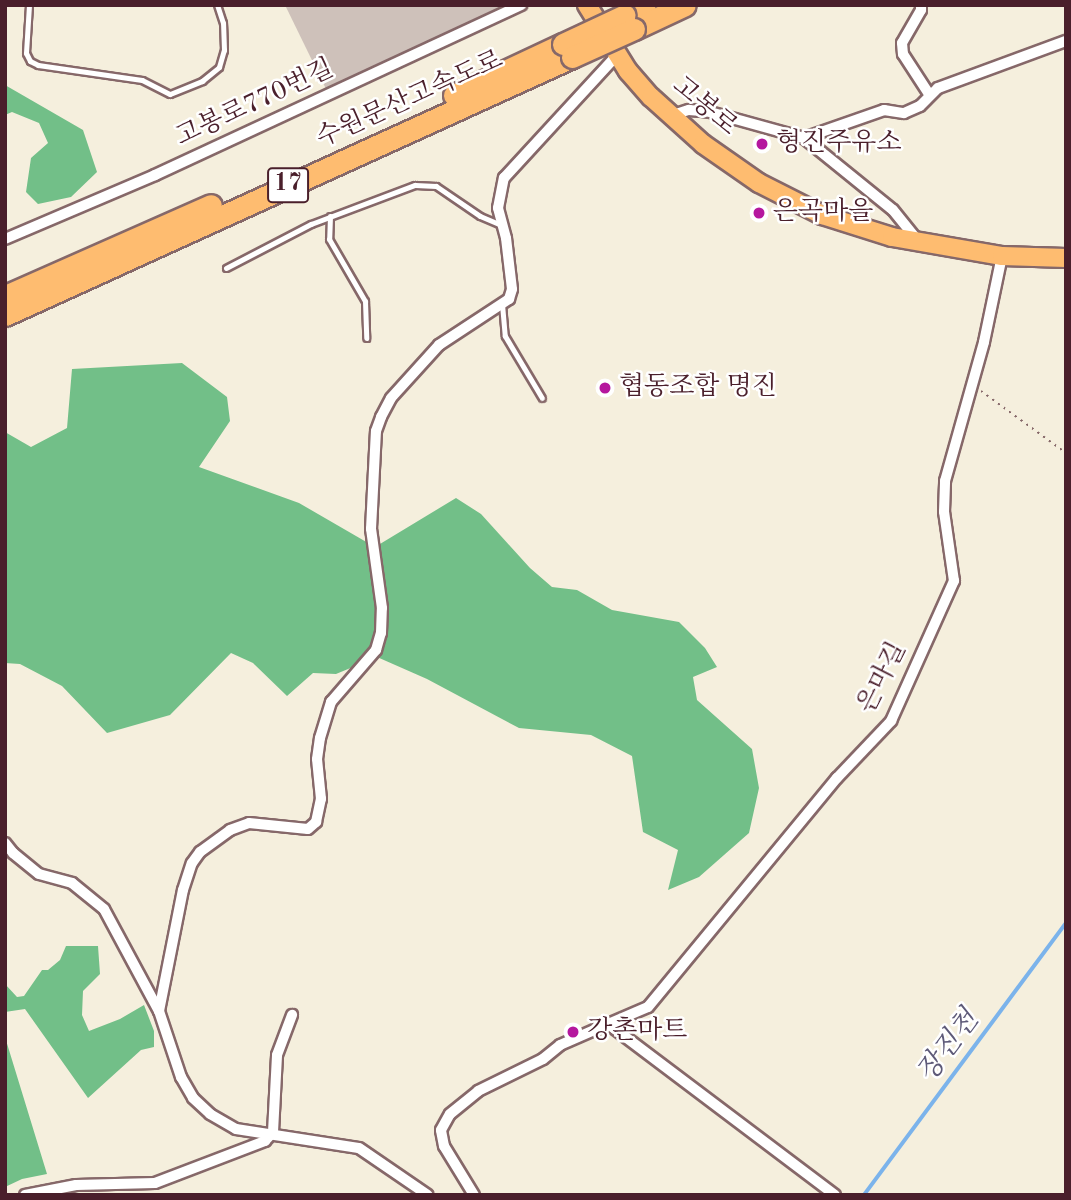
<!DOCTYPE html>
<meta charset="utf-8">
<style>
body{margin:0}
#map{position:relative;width:1071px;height:1200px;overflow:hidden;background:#f5efdd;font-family:"Old Standard TT","Noto Serif KR",serif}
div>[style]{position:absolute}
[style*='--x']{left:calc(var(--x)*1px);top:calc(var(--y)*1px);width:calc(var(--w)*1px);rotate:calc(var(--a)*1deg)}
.industrial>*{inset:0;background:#cec1ba}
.forest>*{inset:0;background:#72bf88}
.stream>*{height:3.5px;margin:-1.75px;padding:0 1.75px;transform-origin:1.75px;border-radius:1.75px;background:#7bb3eb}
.path>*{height:2px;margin-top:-1px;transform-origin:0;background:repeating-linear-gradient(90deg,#866869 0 2px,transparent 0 7px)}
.roads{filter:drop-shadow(2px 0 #866869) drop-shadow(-2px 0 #866869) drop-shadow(0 2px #866869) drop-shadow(0 -2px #866869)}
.lane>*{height:5px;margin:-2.5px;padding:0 2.5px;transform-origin:2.5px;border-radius:2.5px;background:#fff}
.street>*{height:10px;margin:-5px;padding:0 5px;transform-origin:5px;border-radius:5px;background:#fff}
.primary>*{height:18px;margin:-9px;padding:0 9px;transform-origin:9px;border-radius:9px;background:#febc70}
.highway>*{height:21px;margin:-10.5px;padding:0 10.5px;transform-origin:10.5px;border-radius:10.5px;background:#febc70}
.bridges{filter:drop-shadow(2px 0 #866869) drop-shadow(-2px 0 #866869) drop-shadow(0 2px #866869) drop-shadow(0 -2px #866869)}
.highway-bridge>*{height:21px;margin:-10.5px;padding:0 10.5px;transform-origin:10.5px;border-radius:10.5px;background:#febc70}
.dots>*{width:19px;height:19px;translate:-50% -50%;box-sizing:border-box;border:4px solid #fff;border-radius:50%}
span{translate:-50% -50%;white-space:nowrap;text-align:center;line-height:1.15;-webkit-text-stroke:5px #fff;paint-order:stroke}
.shield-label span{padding:2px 5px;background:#fff;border:2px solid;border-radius:5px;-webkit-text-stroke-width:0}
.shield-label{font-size:24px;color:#4a1f2b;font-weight:700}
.street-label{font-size:26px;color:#4a1f2b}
.poi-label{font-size:26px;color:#4a1f2b}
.left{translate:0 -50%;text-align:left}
.water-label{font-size:28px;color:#5e5a78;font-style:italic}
.frame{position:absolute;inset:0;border:7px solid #4a1f2b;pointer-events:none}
</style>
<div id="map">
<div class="industrial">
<div style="clip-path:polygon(285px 5px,504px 5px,327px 91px)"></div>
</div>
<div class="forest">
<div style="clip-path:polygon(5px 85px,83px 130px,97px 172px,71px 197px,38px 204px,26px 192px,31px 158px,48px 143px,39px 123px,12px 112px,5px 115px)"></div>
<div style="clip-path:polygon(182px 363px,227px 397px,230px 421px,199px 467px,299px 503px,375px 547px,456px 498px,481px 514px,530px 568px,552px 587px,577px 590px,612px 610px,679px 622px,705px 648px,717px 667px,693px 677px,697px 700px,752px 749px,759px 788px,749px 833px,699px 877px,668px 890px,678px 850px,643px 832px,632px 756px,591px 735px,519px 728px,427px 679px,377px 657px,336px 674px,313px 673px,287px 696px,253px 663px,231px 653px,170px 715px,107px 733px,62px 686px,20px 664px,5px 663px,5px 432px,31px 447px,67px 428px,72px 369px)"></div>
<div style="clip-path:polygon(66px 946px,98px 946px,100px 974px,83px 991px,82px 1015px,89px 1031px,120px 1019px,144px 1005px,154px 1031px,154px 1047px,141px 1050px,88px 1098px,25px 1009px,5px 1012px,5px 984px,17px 997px,24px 996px,42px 970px,48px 970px,60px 960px)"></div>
<div style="clip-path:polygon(5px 1037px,47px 1174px,22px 1179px,5px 1187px)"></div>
</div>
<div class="stream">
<div style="--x:864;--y:1195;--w:339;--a:-53.4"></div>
</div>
<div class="path">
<div style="--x:981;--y:391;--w:105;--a:36.1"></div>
</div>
<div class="roads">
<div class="lane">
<div style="--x:29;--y:5;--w:48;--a:93.6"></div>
<div style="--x:26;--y:53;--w:9;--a:63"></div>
<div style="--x:30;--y:61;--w:9;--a:27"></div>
<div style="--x:38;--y:65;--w:105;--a:8.2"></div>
<div style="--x:142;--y:80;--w:31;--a:27"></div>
<div style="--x:170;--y:94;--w:35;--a:-22"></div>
<div style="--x:202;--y:81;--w:22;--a:-39"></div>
<div style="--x:219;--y:67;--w:18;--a:-74"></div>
<div style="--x:224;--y:50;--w:27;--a:-92"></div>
<div style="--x:223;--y:23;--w:19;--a:-108"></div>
<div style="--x:330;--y:216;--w:23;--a:92"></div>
<div style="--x:329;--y:239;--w:72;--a:59.9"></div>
<div style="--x:365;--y:301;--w:37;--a:88"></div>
<div style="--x:226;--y:268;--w:96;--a:-27.4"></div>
<div style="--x:311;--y:224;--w:111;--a:-20.6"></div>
<div style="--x:415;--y:185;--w:21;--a:3"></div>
<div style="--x:436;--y:186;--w:53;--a:34.3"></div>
<div style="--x:480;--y:216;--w:25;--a:23"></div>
<div style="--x:502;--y:304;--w:32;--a:85"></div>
<div style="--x:505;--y:336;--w:72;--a:59.2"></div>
</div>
<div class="street">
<div style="--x:921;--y:5;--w:5;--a:90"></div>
<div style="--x:921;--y:10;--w:38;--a:120"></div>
<div style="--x:902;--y:43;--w:11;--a:85"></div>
<div style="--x:903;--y:54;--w:48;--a:57"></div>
<div style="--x:670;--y:116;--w:20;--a:-18"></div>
<div style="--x:689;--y:110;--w:21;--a:5"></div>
<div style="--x:710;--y:112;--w:98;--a:15.5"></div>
<div style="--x:804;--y:138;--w:85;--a:-19.3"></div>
<div style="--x:884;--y:110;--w:20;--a:9"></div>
<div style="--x:904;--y:113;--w:17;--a:-24"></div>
<div style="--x:920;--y:106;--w:25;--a:-45"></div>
<div style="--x:938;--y:88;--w:136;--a:-20.2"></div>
<div style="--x:804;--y:138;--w:114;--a:39"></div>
<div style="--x:893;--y:210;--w:40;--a:51"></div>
<div style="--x:5;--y:239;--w:163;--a:-23.1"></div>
<div style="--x:155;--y:175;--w:404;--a:-24.9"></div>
<div style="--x:5;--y:843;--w:13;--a:51"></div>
<div style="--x:13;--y:853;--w:33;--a:39"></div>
<div style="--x:39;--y:874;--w:34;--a:15"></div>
<div style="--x:72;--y:883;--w:41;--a:39.1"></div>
<div style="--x:104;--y:909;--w:116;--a:61.7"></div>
<div style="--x:159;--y:1011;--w:70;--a:71.6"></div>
<div style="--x:181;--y:1077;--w:24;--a:60"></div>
<div style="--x:193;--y:1098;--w:23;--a:43"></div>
<div style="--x:210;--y:1114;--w:30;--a:30"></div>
<div style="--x:236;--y:1129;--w:124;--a:8.8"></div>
<div style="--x:359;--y:1148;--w:83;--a:34.3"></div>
<div style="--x:159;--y:1011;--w:123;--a:-78.8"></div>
<div style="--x:183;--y:890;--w:28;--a:-72"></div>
<div style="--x:192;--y:863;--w:14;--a:-54"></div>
<div style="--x:200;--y:852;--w:37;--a:-36"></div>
<div style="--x:230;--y:830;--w:20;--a:-20"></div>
<div style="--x:249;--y:823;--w:59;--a:5.8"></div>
<div style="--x:308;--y:829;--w:11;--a:-41"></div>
<div style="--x:316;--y:822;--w:24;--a:-78"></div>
<div style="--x:321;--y:799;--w:40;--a:-95.7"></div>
<div style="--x:317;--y:759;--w:21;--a:-82"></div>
<div style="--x:320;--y:738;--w:38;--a:-73"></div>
<div style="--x:331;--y:702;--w:69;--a:-49.1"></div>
<div style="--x:376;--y:650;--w:18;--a:-74"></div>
<div style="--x:381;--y:633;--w:25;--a:-88"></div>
<div style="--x:382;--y:608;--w:80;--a:-97.9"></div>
<div style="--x:371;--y:529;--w:98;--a:-87.1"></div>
<div style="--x:376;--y:431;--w:15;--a:-70"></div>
<div style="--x:381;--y:417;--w:21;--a:-62"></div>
<div style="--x:391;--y:398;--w:72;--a:-47.8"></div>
<div style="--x:439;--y:345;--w:84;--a:-33.3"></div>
<div style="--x:509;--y:299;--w:10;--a:-73"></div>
<div style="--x:512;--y:289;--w:51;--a:-96.7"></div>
<div style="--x:506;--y:238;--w:31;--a:-105"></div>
<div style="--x:498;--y:208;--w:31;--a:-79"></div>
<div style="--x:504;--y:178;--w:168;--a:-47.4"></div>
<div style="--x:25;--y:1195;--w:52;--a:-11.1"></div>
<div style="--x:76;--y:1185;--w:79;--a:-1.5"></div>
<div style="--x:155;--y:1183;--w:118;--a:-20.9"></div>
<div style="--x:265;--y:1141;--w:12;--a:-48"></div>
<div style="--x:273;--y:1132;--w:77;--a:-87"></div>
<div style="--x:277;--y:1055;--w:43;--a:-69.4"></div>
<div style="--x:474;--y:1195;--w:57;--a:-121.5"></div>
<div style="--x:444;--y:1146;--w:16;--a:-101"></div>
<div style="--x:441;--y:1130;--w:18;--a:-61"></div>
<div style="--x:450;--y:1114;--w:36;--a:-39"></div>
<div style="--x:478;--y:1091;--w:72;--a:-26.2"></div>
<div style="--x:543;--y:1059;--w:22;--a:-39"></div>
<div style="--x:560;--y:1045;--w:52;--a:-23.6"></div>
<div style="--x:835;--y:1195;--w:284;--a:-143"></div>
<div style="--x:608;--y:1024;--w:43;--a:-23"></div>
<div style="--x:648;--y:1007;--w:297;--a:-50.5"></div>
<div style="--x:837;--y:778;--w:79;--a:-46.5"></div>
<div style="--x:891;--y:721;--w:154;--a:-65.8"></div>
<div style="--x:954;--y:581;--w:70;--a:-98.2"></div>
<div style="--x:944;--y:512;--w:31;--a:-88"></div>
<div style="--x:945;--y:481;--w:144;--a:-74.3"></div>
<div style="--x:984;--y:342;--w:88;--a:-78.2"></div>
</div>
<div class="primary">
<div style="--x:587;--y:5;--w:78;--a:58.2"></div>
<div style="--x:628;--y:71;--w:35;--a:49"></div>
<div style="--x:651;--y:97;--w:70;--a:42.1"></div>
<div style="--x:703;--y:144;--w:68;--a:34.9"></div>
<div style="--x:759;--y:183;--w:71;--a:26.9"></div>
<div style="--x:822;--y:215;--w:73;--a:17.4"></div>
<div style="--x:892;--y:237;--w:112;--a:9.8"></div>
<div style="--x:1002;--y:256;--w:64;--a:1.8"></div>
</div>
<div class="highway">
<div style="--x:625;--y:15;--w:22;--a:-27"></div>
<div style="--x:634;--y:29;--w:56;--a:-25.2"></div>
<div style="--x:454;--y:95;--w:120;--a:-25.1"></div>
<div style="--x:5;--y:296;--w:225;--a:-23.8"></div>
<div style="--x:5;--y:315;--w:623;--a:-24.47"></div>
</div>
</div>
<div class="bridges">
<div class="highway-bridge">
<div style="--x:563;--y:44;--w:68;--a:-25.1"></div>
<div style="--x:572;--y:57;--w:68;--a:-24.3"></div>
</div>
</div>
<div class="dots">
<div style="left:762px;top:144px;background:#b5179e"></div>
<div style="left:759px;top:213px;background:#b5179e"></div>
<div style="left:605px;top:388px;background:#b5179e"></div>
<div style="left:573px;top:1032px;background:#b5179e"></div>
</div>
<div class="shield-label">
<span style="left:288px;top:185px">17</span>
</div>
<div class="street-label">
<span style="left:410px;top:100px;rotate:-24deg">수원문산고속도로</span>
<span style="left:255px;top:104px;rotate:-25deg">고봉로770번길</span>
<span style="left:704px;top:107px;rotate:40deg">고봉로</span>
<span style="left:883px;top:678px;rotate:-63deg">은마길</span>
</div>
<div class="poi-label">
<span class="left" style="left:776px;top:144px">형진주유소</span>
<span class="left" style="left:773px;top:213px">은곡마을</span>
<span class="left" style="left:619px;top:388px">협동조합 명진</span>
<span class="left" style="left:587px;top:1032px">강촌마트</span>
</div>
<div class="water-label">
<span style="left:949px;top:1047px;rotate:-53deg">장진천</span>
</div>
<div class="frame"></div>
</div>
